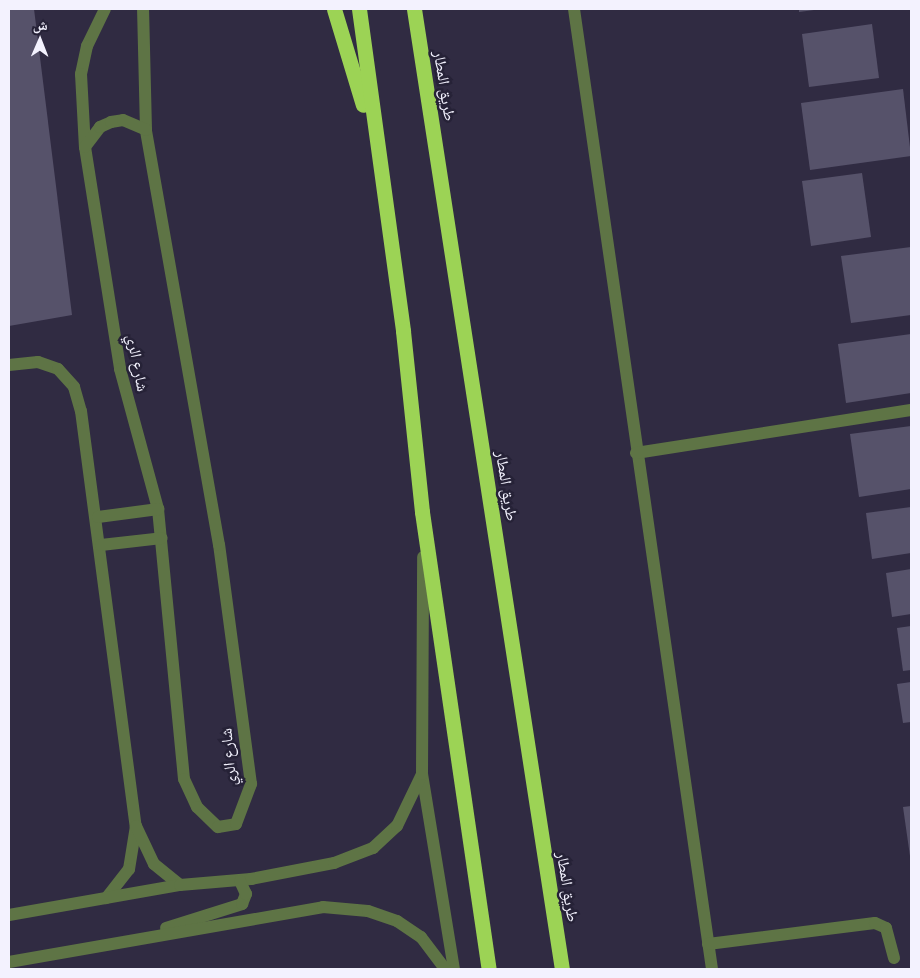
<!DOCTYPE html>
<meta charset="utf-8">
<style>
body{margin:0}
#map{position:relative;width:920px;height:978px;overflow:hidden;background:#302b42;font-family:Raleway,"Noto Naskh Arabic",sans-serif}
div>[style]{position:absolute}
[style*='--x']{left:calc(var(--x)*1px);top:calc(var(--y)*1px);width:calc(var(--w)*1px);rotate:calc(var(--a)*1deg)}
.building>*{inset:0;background:#56526a}
.lane>*{height:12px;margin:-6px;padding:0 6px;transform-origin:6px;border-radius:6px;background:#5e7445}
.street>*{height:12px;margin:-6px;padding:0 6px;transform-origin:6px;border-radius:6px;background:#5e7445}
.highway>*{height:15px;margin:-7.5px;padding:0 7.5px;transform-origin:7.5px;border-radius:7.5px;background:#9cd355}
span{translate:-50% -50%;white-space:nowrap;text-align:center;line-height:1.15;-webkit-text-stroke:5px #262237;paint-order:stroke}
.street-label{font-size:16px;color:#f3f2fe}
.frame{position:absolute;inset:0;border:10px solid #f3f2fe;pointer-events:none}
.north{position:absolute;left:15px;top:15px;width:50px;height:50px;-webkit-text-stroke:4px #262237;paint-order:stroke;rotate:1deg;font-size:14px;font-weight:700;line-height:20px;text-align:center;color:#f3f2fe}
.north::after{content:'';display:block;margin:auto;width:18px;height:22px;background:#f3f2fe;clip-path:polygon(50% 0,100% 100%,50% 72%,0 100%)}
</style>
<div id="map">
<div class="building">
<div style="clip-path:polygon(9px 9px,34px 9px,72px 315px,9px 326px)"></div>
<div style="clip-path:polygon(799px 9px,814px 9px,814px 10px,799px 12px)"></div>
<div style="clip-path:polygon(872px 24px,879px 78px,809px 87px,802px 34px)"></div>
<div style="clip-path:polygon(903px 89px,911px 156px,810px 170px,801px 103px)"></div>
<div style="clip-path:polygon(862px 173px,871px 237px,811px 246px,802px 181px)"></div>
<div style="clip-path:polygon(911px 247px,911px 315px,851px 323px,841px 256px)"></div>
<div style="clip-path:polygon(911px 334px,911px 393px,846px 403px,838px 344px)"></div>
<div style="clip-path:polygon(911px 426px,911px 489px,859px 497px,850px 434px)"></div>
<div style="clip-path:polygon(911px 507px,911px 553px,872px 559px,866px 513px)"></div>
<div style="clip-path:polygon(911px 569px,911px 614px,892px 617px,886px 573px)"></div>
<div style="clip-path:polygon(911px 626px,911px 670px,903px 671px,897px 628px)"></div>
<div style="clip-path:polygon(911px 682px,911px 722px,903px 723px,897px 684px)"></div>
<div style="clip-path:polygon(911px 806px,911px 855px,910px 856px,903px 807px)"></div>
</div>
<div class="lane">
<div style="--x:105;--y:9;--w:41;--a:115.9"></div>
<div style="--x:87;--y:46;--w:29;--a:102"></div>
<div style="--x:81;--y:74;--w:73;--a:86.9"></div>
<div style="--x:85;--y:147;--w:225;--a:81"></div>
<div style="--x:120;--y:369;--w:145;--a:74.8"></div>
<div style="--x:158;--y:509;--w:271;--a:84.5"></div>
<div style="--x:184;--y:779;--w:31;--a:65"></div>
<div style="--x:197;--y:807;--w:29;--a:44"></div>
<div style="--x:218;--y:827;--w:18;--a:-9"></div>
<div style="--x:236;--y:824;--w:43;--a:-69.4"></div>
<div style="--x:251;--y:784;--w:241;--a:-97.6"></div>
<div style="--x:219;--y:545;--w:421;--a:-100"></div>
<div style="--x:146;--y:130;--w:121;--a:-91.4"></div>
<div style="--x:574;--y:9;--w:970;--a:81.82"></div>
<div style="--x:85;--y:147;--w:25;--a:-53"></div>
<div style="--x:100;--y:127;--w:12;--a:-24"></div>
<div style="--x:111;--y:122;--w:12;--a:-9"></div>
<div style="--x:123;--y:120;--w:25;--a:23"></div>
<div style="--x:636;--y:453;--w:278;--a:-8.9"></div>
<div style="--x:708;--y:944;--w:168;--a:-7.2"></div>
<div style="--x:875;--y:923;--w:12;--a:24"></div>
<div style="--x:886;--y:928;--w:31;--a:75"></div>
</div>
<div class="street">
<div style="--x:9;--y:365;--w:29;--a:-6"></div>
<div style="--x:38;--y:362;--w:21;--a:19"></div>
<div style="--x:58;--y:369;--w:24;--a:48"></div>
<div style="--x:74;--y:387;--w:25;--a:74"></div>
<div style="--x:81;--y:411;--w:419;--a:82.5"></div>
<div style="--x:136;--y:826;--w:44;--a:99.2"></div>
<div style="--x:129;--y:869;--w:37;--a:128"></div>
<div style="--x:98;--y:517;--w:61;--a:-7.6"></div>
<div style="--x:101;--y:545;--w:61;--a:-6.5"></div>
<div style="--x:422;--y:774;--w:198;--a:80.7"></div>
<div style="--x:136;--y:826;--w:42;--a:64.7"></div>
<div style="--x:154;--y:864;--w:33;--a:39"></div>
<div style="--x:9;--y:915;--w:174;--a:-10"></div>
<div style="--x:180;--y:885;--w:71;--a:-4.8"></div>
<div style="--x:251;--y:879;--w:85;--a:-10.9"></div>
<div style="--x:334;--y:863;--w:42;--a:-21"></div>
<div style="--x:373;--y:848;--w:33;--a:-43"></div>
<div style="--x:397;--y:826;--w:58;--a:-64.3"></div>
<div style="--x:422;--y:774;--w:217;--a:-89.7"></div>
<div style="--x:166;--y:928;--w:80;--a:-17.5"></div>
<div style="--x:242;--y:904;--w:11;--a:-68"></div>
<div style="--x:246;--y:894;--w:14;--a:-115"></div>
<div style="--x:9;--y:962;--w:319;--a:-9.9"></div>
<div style="--x:323;--y:907;--w:45;--a:5.1"></div>
<div style="--x:368;--y:911;--w:31;--a:19"></div>
<div style="--x:397;--y:921;--w:29;--a:34"></div>
<div style="--x:421;--y:937;--w:40;--a:53"></div>
</div>
<div class="highway">
<div style="--x:334;--y:9;--w:100;--a:73.2"></div>
<div style="--x:359;--y:9;--w:325;--a:82.2"></div>
<div style="--x:403;--y:331;--w:182;--a:84"></div>
<div style="--x:422;--y:512;--w:462;--a:81.7"></div>
<div style="--x:414;--y:9;--w:971;--a:81.24"></div>
</div>
<div class="street-label">
<span style="left:444px;top:86px;rotate:81deg">طريق المطار</span>
<span style="left:137px;top:363px;rotate:79deg">شارع الري</span>
<span style="left:506px;top:486px;rotate:81deg">طريق المطار</span>
<span style="left:229px;top:757px;rotate:-95deg">شارع الري</span>
<span style="left:567px;top:887px;rotate:81deg">طريق المطار</span>
</div>
<div class="frame"></div>
<div class="north">ش</div>
</div>
